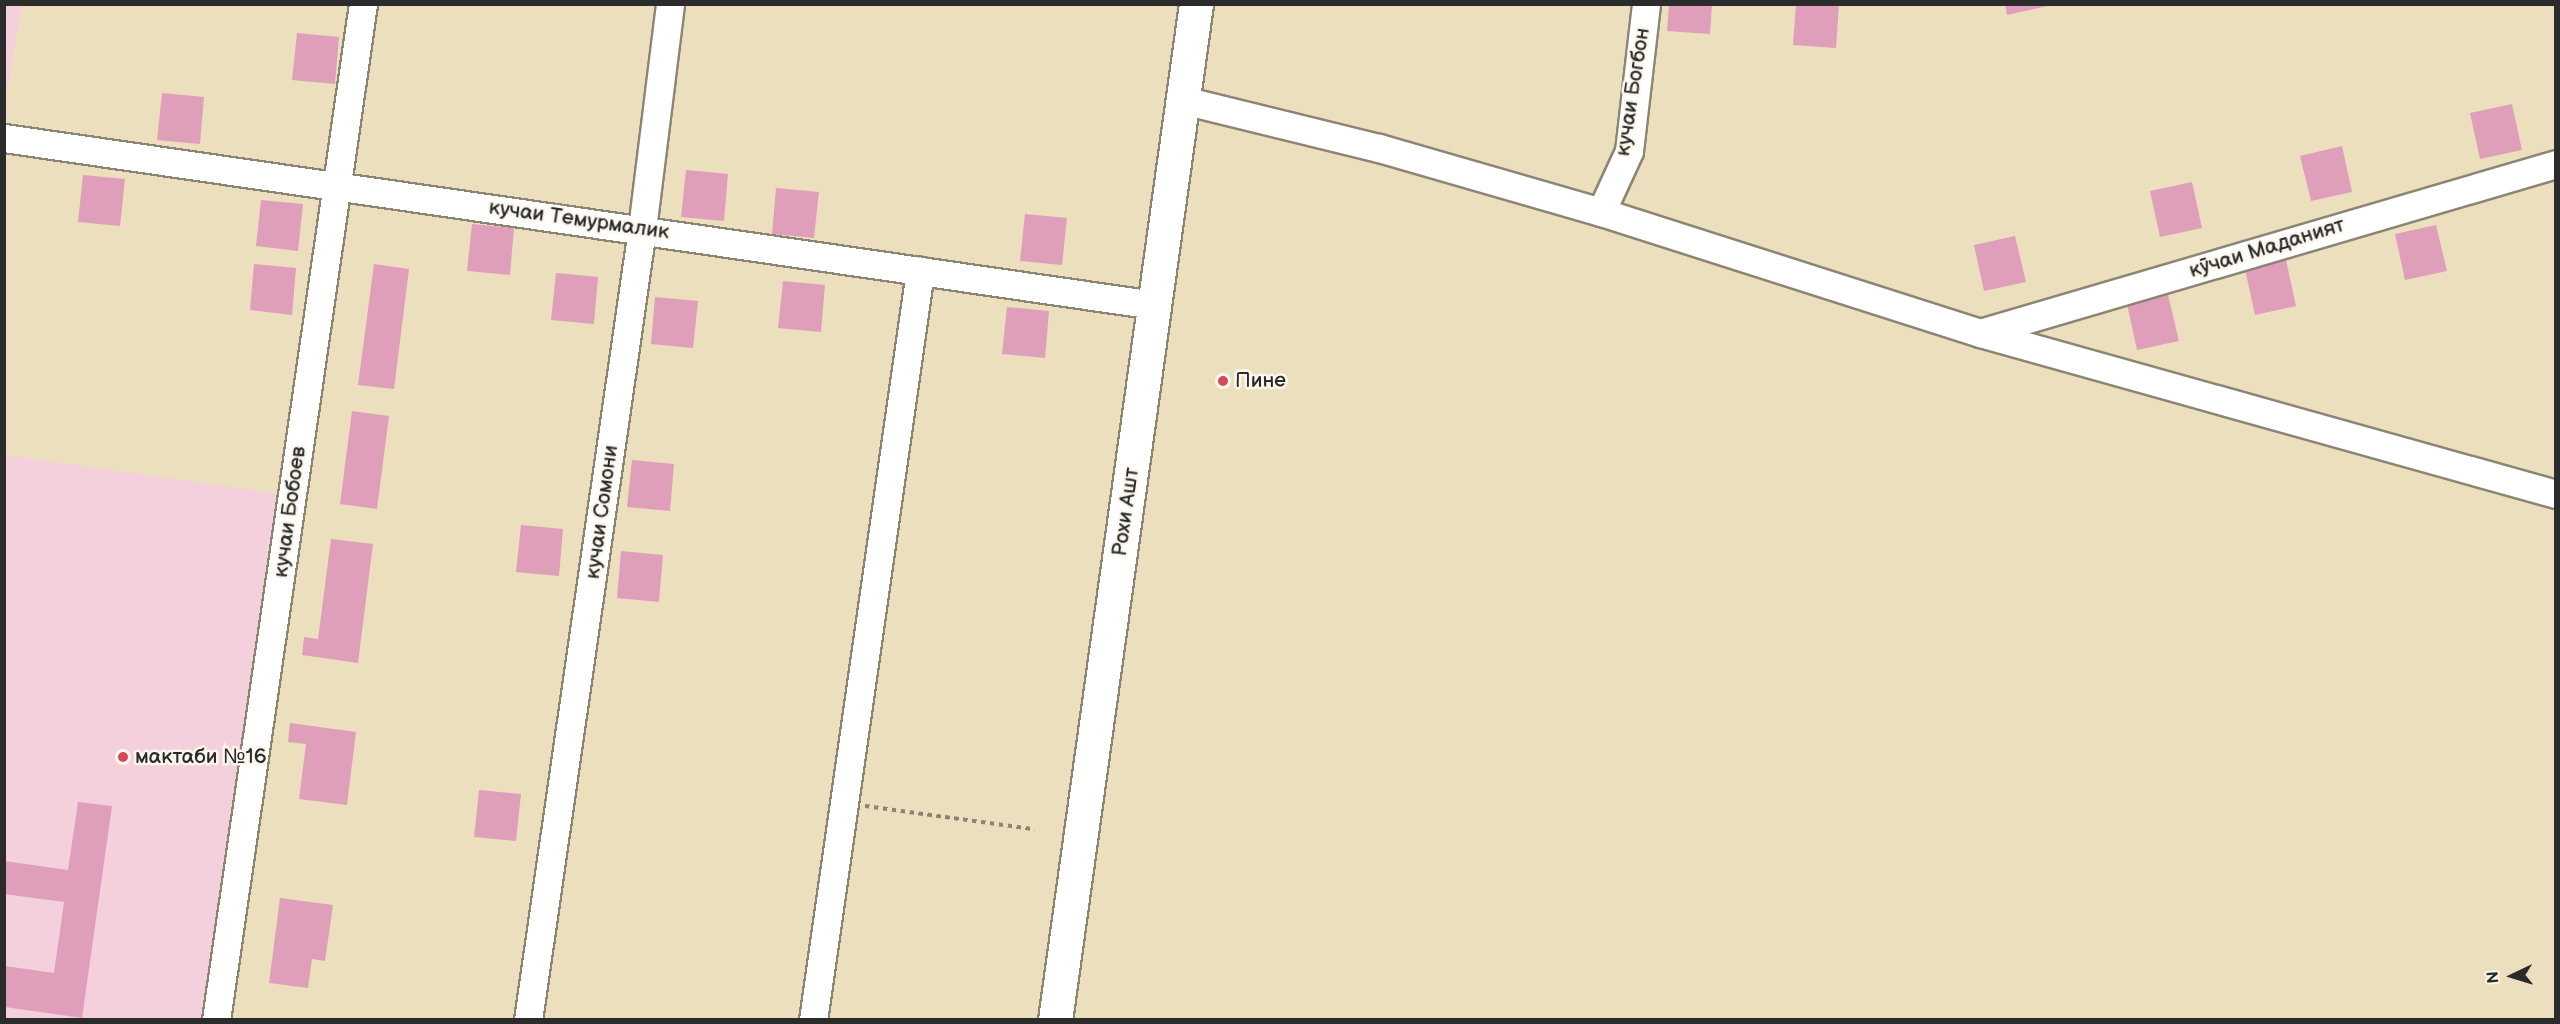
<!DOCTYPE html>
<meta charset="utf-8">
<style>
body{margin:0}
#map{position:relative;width:2560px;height:1024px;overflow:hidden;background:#ecdfbd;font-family:"Balsamiq Sans",sans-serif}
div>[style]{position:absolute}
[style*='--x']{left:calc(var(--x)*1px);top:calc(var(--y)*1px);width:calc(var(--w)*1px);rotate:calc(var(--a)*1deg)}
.built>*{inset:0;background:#f4cfdc}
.building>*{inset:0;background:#df9fbb}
.path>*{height:4px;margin-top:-2px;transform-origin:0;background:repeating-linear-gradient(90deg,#8c8574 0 4.5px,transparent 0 9px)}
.roads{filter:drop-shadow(2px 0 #8c8574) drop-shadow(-2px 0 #8c8574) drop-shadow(0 2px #8c8574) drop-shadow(0 -2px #8c8574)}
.minor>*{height:27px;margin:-13.5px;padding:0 13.5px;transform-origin:13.5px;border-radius:13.5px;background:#fff}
.major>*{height:33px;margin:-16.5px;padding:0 16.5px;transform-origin:16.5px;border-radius:16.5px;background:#fff}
.dots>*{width:16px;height:16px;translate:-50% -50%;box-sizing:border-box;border:3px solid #fbf7ec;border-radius:50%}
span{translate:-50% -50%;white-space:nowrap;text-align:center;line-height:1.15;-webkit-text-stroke:5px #fbf7ec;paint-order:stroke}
.street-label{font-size:21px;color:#2b2b2b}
.poi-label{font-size:21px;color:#2b2b2b}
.left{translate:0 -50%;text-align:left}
.frame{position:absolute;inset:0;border:6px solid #2b2b2b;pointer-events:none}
.north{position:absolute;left:2482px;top:946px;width:60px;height:60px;-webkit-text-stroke:4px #fbf7ec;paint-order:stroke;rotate:266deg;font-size:16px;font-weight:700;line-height:24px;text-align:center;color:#2b2b2b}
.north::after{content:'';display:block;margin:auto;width:21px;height:27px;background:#2b2b2b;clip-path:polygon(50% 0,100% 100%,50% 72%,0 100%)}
</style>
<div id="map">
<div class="built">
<div style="clip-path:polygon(5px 4px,22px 5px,5px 101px,4px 5px)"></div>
<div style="clip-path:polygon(5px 455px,278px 494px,206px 1019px,5px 1020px)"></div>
</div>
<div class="building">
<div style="clip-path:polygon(1669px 4px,1712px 4px,1710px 34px,1667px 31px)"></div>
<div style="clip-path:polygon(1796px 4px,1839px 4px,1836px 48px,1793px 45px)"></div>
<div style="clip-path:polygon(2005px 4px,2052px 4px,2052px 5px,2007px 15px)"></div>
<div style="clip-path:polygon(297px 33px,339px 37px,335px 84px,292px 80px)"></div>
<div style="clip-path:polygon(162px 93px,204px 97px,200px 144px,157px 140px)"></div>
<div style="clip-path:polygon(2512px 104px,2522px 150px,2480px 159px,2470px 113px)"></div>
<div style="clip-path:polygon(2342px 146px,2352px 192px,2311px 201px,2300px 156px)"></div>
<div style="clip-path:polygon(686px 170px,728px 174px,724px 221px,681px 217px)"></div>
<div style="clip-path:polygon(83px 175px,125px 179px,120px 226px,78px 222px)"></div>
<div style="clip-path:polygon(2192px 182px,2202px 228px,2160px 237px,2150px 191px)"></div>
<div style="clip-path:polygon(776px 188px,819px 192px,814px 238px,772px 234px)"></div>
<div style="clip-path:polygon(261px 200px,303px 204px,298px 251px,256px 246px)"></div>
<div style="clip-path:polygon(1025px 214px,1067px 218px,1062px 265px,1020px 261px)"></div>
<div style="clip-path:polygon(472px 224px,514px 228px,510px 275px,467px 271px)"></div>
<div style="clip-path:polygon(2436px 225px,2447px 271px,2405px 280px,2395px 234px)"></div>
<div style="clip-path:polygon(2015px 236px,2026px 282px,1984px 291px,1974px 245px)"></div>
<div style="clip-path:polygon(2286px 260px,2296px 306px,2255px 315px,2245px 269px)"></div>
<div style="clip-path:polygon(254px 264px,296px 268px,292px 315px,250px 310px)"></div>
<div style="clip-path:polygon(374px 264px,409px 269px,394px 389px,358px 385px)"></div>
<div style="clip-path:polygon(556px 273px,598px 277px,594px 324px,551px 320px)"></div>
<div style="clip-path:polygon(783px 281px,825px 285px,821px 332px,778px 328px)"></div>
<div style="clip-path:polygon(2168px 295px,2179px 341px,2137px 350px,2127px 304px)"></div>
<div style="clip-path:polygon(655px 297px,698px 301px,693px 348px,651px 344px)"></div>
<div style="clip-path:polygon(1007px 307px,1049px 311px,1045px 358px,1002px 354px)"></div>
<div style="clip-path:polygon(352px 411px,389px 416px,377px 509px,340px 504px)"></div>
<div style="clip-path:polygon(632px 460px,674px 464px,670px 511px,627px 507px)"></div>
<div style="clip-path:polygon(521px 525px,563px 529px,559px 576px,516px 572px)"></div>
<div style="clip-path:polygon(331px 539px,373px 544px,358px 663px,302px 655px,304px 637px,318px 639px)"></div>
<div style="clip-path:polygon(621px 551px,663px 555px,659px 602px,617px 598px)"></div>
<div style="clip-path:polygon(290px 723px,356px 732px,347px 805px,299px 799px,306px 744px,288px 742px)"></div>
<div style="clip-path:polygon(479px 790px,521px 794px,516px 841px,474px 837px)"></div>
<div style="clip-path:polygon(78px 802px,112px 806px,82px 1018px,5px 1007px,5px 966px,54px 973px,64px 902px,4px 894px,4px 861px,68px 870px)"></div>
<div style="clip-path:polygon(280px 898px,333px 905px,325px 961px,312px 959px,308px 988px,269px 983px)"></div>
</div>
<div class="path">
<div style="--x:865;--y:806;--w:171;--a:7.8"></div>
</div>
<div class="roads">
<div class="minor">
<div style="--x:1183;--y:100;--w:202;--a:13.8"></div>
<div style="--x:1379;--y:148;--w:231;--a:16.1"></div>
<div style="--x:1601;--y:212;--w:398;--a:17.7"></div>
<div style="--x:1980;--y:333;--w:598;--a:15.62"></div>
<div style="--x:4;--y:138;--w:1162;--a:8.26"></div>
<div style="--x:1601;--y:212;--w:67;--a:-65.3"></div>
<div style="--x:1629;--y:151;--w:148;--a:-83.4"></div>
<div style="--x:1980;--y:333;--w:600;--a:-16.35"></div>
<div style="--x:216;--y:1020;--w:1027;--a:-81.77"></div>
<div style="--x:528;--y:1020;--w:799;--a:-81.8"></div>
<div style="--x:642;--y:229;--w:227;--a:-82.9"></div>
<div style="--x:813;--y:1020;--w:757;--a:-81.87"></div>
</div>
<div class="major">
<div style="--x:1055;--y:1020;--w:1026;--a:-82.1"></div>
</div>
</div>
<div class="dots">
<div style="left:1223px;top:381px;background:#d1495b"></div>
<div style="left:123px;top:757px;background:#d1495b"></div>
</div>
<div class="street-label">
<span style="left:1633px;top:92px;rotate:-81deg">кучаи Богбон</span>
<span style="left:579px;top:220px;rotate:8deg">кучаи Темурмалик</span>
<span style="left:2267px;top:248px;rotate:-17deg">кӯчаи Маданият</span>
<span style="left:290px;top:512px;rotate:-82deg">кучаи Бобоев</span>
<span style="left:602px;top:512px;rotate:-82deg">кучаи Сомони</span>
<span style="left:1126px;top:512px;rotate:-82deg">Рохи Ашт</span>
</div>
<div class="poi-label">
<span class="left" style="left:1235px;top:381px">Пине</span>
<span class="left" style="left:135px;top:757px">мактаби №16</span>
</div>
<div class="frame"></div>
<div class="north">N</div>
</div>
